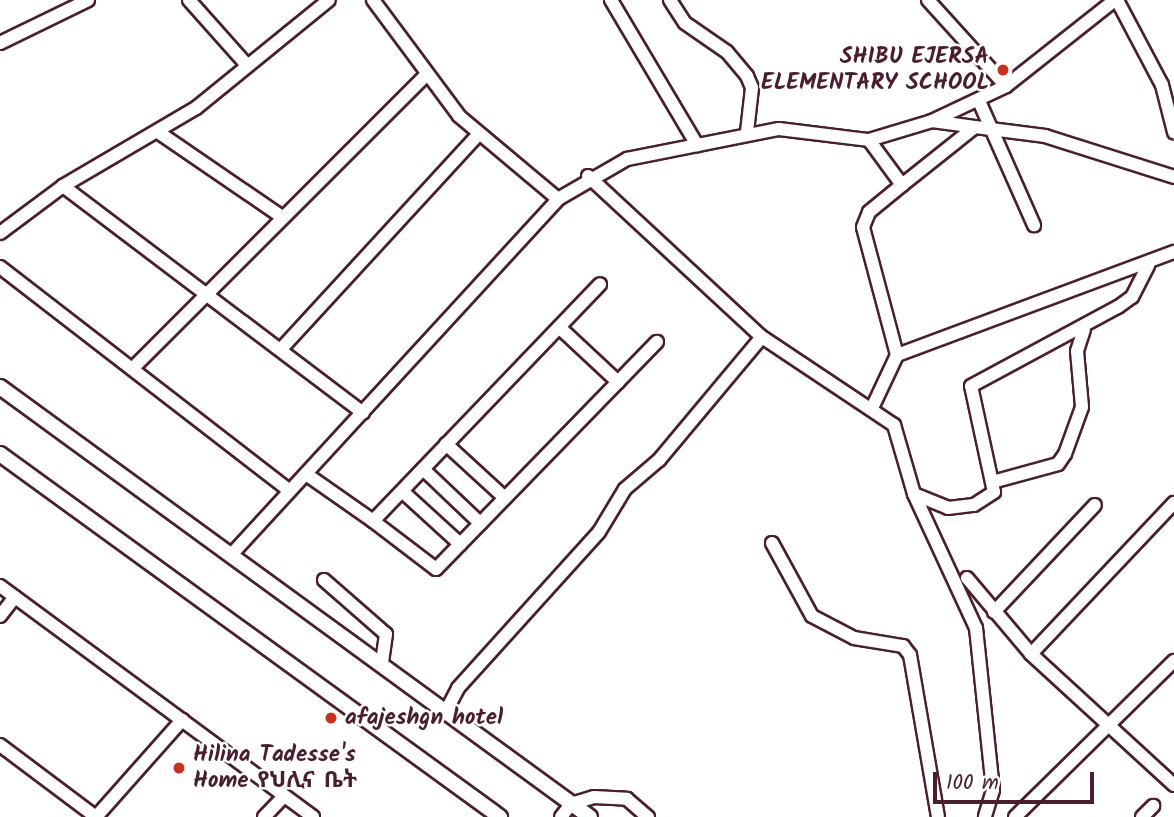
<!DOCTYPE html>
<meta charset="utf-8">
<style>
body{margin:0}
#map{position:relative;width:1174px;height:817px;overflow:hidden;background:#fff;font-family:Kalam,"Noto Sans Ethiopic",sans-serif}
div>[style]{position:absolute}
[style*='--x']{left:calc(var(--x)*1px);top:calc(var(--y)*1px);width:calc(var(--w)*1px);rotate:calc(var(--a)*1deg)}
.roads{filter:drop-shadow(2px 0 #4a1f2b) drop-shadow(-2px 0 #4a1f2b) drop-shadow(0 2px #4a1f2b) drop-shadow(0 -2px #4a1f2b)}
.minor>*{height:12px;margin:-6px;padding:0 6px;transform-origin:6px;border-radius:6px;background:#fff}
.major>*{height:14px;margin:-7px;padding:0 7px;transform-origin:7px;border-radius:7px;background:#fff}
.dots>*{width:19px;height:19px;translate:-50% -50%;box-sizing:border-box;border:4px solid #fff;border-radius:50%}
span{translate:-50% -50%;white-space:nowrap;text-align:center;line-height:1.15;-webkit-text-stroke:5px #fff;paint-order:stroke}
.poi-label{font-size:23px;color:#4a1f2b;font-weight:700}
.right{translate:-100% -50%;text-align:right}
.left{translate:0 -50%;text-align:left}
.scale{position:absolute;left:933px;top:772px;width:161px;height:32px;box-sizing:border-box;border:4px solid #4a1f2b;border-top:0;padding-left:9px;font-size:21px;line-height:24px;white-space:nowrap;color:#4a1f2b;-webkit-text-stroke:5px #fff;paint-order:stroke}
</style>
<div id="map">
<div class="roads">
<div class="minor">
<div style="--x:189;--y:0;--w:87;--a:48.3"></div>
<div style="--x:373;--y:0;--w:144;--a:53.4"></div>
<div style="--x:459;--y:116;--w:129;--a:40"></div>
<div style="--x:558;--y:199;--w:80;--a:-30.1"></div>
<div style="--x:627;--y:159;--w:155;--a:-11.2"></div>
<div style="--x:779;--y:129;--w:91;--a:7"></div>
<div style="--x:869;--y:140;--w:56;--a:53.7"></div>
<div style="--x:902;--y:185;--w:93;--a:-38.5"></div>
<div style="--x:975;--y:127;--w:71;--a:7.3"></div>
<div style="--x:1045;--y:136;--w:135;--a:17.6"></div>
<div style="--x:611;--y:0;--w:169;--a:59.3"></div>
<div style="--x:670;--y:0;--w:27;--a:57"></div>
<div style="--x:685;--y:23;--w:51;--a:34.6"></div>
<div style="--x:727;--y:52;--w:31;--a:50"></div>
<div style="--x:747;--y:76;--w:13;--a:67"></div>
<div style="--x:752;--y:88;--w:44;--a:96.5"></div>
<div style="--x:928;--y:0;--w:116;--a:47.8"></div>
<div style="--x:1117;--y:0;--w:96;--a:62.1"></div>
<div style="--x:1162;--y:85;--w:49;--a:75.7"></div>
<div style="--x:0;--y:43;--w:98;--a:-26"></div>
<div style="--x:979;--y:101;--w:136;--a:66.1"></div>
<div style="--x:932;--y:121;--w:82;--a:-25.3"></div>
<div style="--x:1006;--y:86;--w:139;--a:-38.3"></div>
<div style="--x:158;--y:132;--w:150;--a:34.4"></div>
<div style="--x:869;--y:140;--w:66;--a:-16.8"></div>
<div style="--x:932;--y:121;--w:43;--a:7.9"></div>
<div style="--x:588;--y:176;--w:237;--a:42.8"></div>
<div style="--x:762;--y:337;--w:159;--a:33.7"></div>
<div style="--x:894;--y:425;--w:72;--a:73.8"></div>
<div style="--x:914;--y:494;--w:148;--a:65.2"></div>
<div style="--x:976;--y:628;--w:163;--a:84"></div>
<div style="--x:993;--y:790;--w:28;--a:107"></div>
<div style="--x:63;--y:186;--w:376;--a:37.1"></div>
<div style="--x:0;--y:233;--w:79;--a:-36.7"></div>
<div style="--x:63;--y:186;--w:154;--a:-30.4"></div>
<div style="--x:196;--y:108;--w:171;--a:-39.1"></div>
<div style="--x:0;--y:267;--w:366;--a:37.7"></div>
<div style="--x:559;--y:327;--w:81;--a:43"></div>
<div style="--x:282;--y:348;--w:289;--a:-47.4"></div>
<div style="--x:897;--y:355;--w:132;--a:-104.9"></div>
<div style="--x:863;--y:227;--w:16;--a:-68"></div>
<div style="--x:869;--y:212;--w:43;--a:-39.3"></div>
<div style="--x:135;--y:366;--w:412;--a:-45"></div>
<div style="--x:873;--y:406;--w:56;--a:-64.8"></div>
<div style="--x:897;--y:355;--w:296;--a:-20.4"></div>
<div style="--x:446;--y:444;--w:80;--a:42.5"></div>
<div style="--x:423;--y:469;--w:79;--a:43.5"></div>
<div style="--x:306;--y:474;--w:82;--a:35"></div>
<div style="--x:373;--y:521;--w:328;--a:-46.2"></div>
<div style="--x:996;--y:481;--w:64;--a:-15.3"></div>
<div style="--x:1058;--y:464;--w:12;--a:-55"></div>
<div style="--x:1065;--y:454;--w:50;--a:-70.1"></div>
<div style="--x:1082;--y:407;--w:56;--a:-95.1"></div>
<div style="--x:1077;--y:351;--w:22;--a:-72"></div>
<div style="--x:402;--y:491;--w:79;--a:42.4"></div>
<div style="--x:914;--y:494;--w:37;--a:22"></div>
<div style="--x:948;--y:508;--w:26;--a:-7"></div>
<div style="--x:974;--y:505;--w:24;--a:-33"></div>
<div style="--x:994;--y:492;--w:108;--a:-102.2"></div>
<div style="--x:971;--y:386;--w:167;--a:-28.3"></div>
<div style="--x:1118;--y:307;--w:17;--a:-36"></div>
<div style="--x:1132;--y:297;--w:36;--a:-63"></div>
<div style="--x:373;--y:521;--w:79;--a:37.3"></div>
<div style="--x:436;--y:569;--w:317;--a:-45.8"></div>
<div style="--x:772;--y:543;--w:83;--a:61.3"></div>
<div style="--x:812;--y:616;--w:47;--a:27.6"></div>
<div style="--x:854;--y:638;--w:50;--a:9.3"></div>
<div style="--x:903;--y:646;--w:11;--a:52"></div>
<div style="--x:910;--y:655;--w:164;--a:80.2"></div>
<div style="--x:231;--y:555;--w:483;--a:-47.4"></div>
<div style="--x:967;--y:578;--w:99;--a:49.9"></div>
<div style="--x:1031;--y:654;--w:194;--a:42.5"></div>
<div style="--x:324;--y:580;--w:82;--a:41.1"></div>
<div style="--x:386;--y:634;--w:30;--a:98"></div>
<div style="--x:0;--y:586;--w:389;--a:36.4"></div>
<div style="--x:994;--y:612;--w:147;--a:-46.7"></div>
<div style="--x:0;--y:616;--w:24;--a:-52"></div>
<div style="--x:1031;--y:654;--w:208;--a:-46.6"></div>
<div style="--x:446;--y:711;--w:26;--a:-62"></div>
<div style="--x:458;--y:688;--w:210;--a:-47.9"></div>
<div style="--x:599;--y:532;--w:50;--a:-58.8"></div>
<div style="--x:625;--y:489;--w:45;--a:-40.5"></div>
<div style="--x:659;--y:460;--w:160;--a:-50.1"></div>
<div style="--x:0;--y:745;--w:120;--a:36.9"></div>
<div style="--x:96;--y:817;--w:130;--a:-48.4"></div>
<div style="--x:264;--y:817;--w:29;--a:-46"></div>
<div style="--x:561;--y:817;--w:16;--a:-52"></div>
<div style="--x:571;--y:804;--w:24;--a:-17"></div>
<div style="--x:594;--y:797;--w:33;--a:3"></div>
<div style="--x:627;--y:799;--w:28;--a:41"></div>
<div style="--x:1015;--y:817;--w:223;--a:-44.5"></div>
<div style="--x:1142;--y:817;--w:16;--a:-45"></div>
</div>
<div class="major">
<div style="--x:0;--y:387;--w:730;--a:36.09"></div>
<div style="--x:0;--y:454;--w:618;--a:35.98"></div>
</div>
</div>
<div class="dots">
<div style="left:1003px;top:70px;background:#c8321e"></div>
<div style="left:331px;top:718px;background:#c8321e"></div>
<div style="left:179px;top:768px;background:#c8321e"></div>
</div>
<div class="poi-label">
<span class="right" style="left:989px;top:70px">SHIBU EJERSA<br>ELEMENTARY SCHOOL</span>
<span class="left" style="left:345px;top:718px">afajeshgn hotel</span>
<span class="left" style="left:193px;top:768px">Hilina Tadesse's<br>Home የህሊና ቤት</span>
</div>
<div class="scale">100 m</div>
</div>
